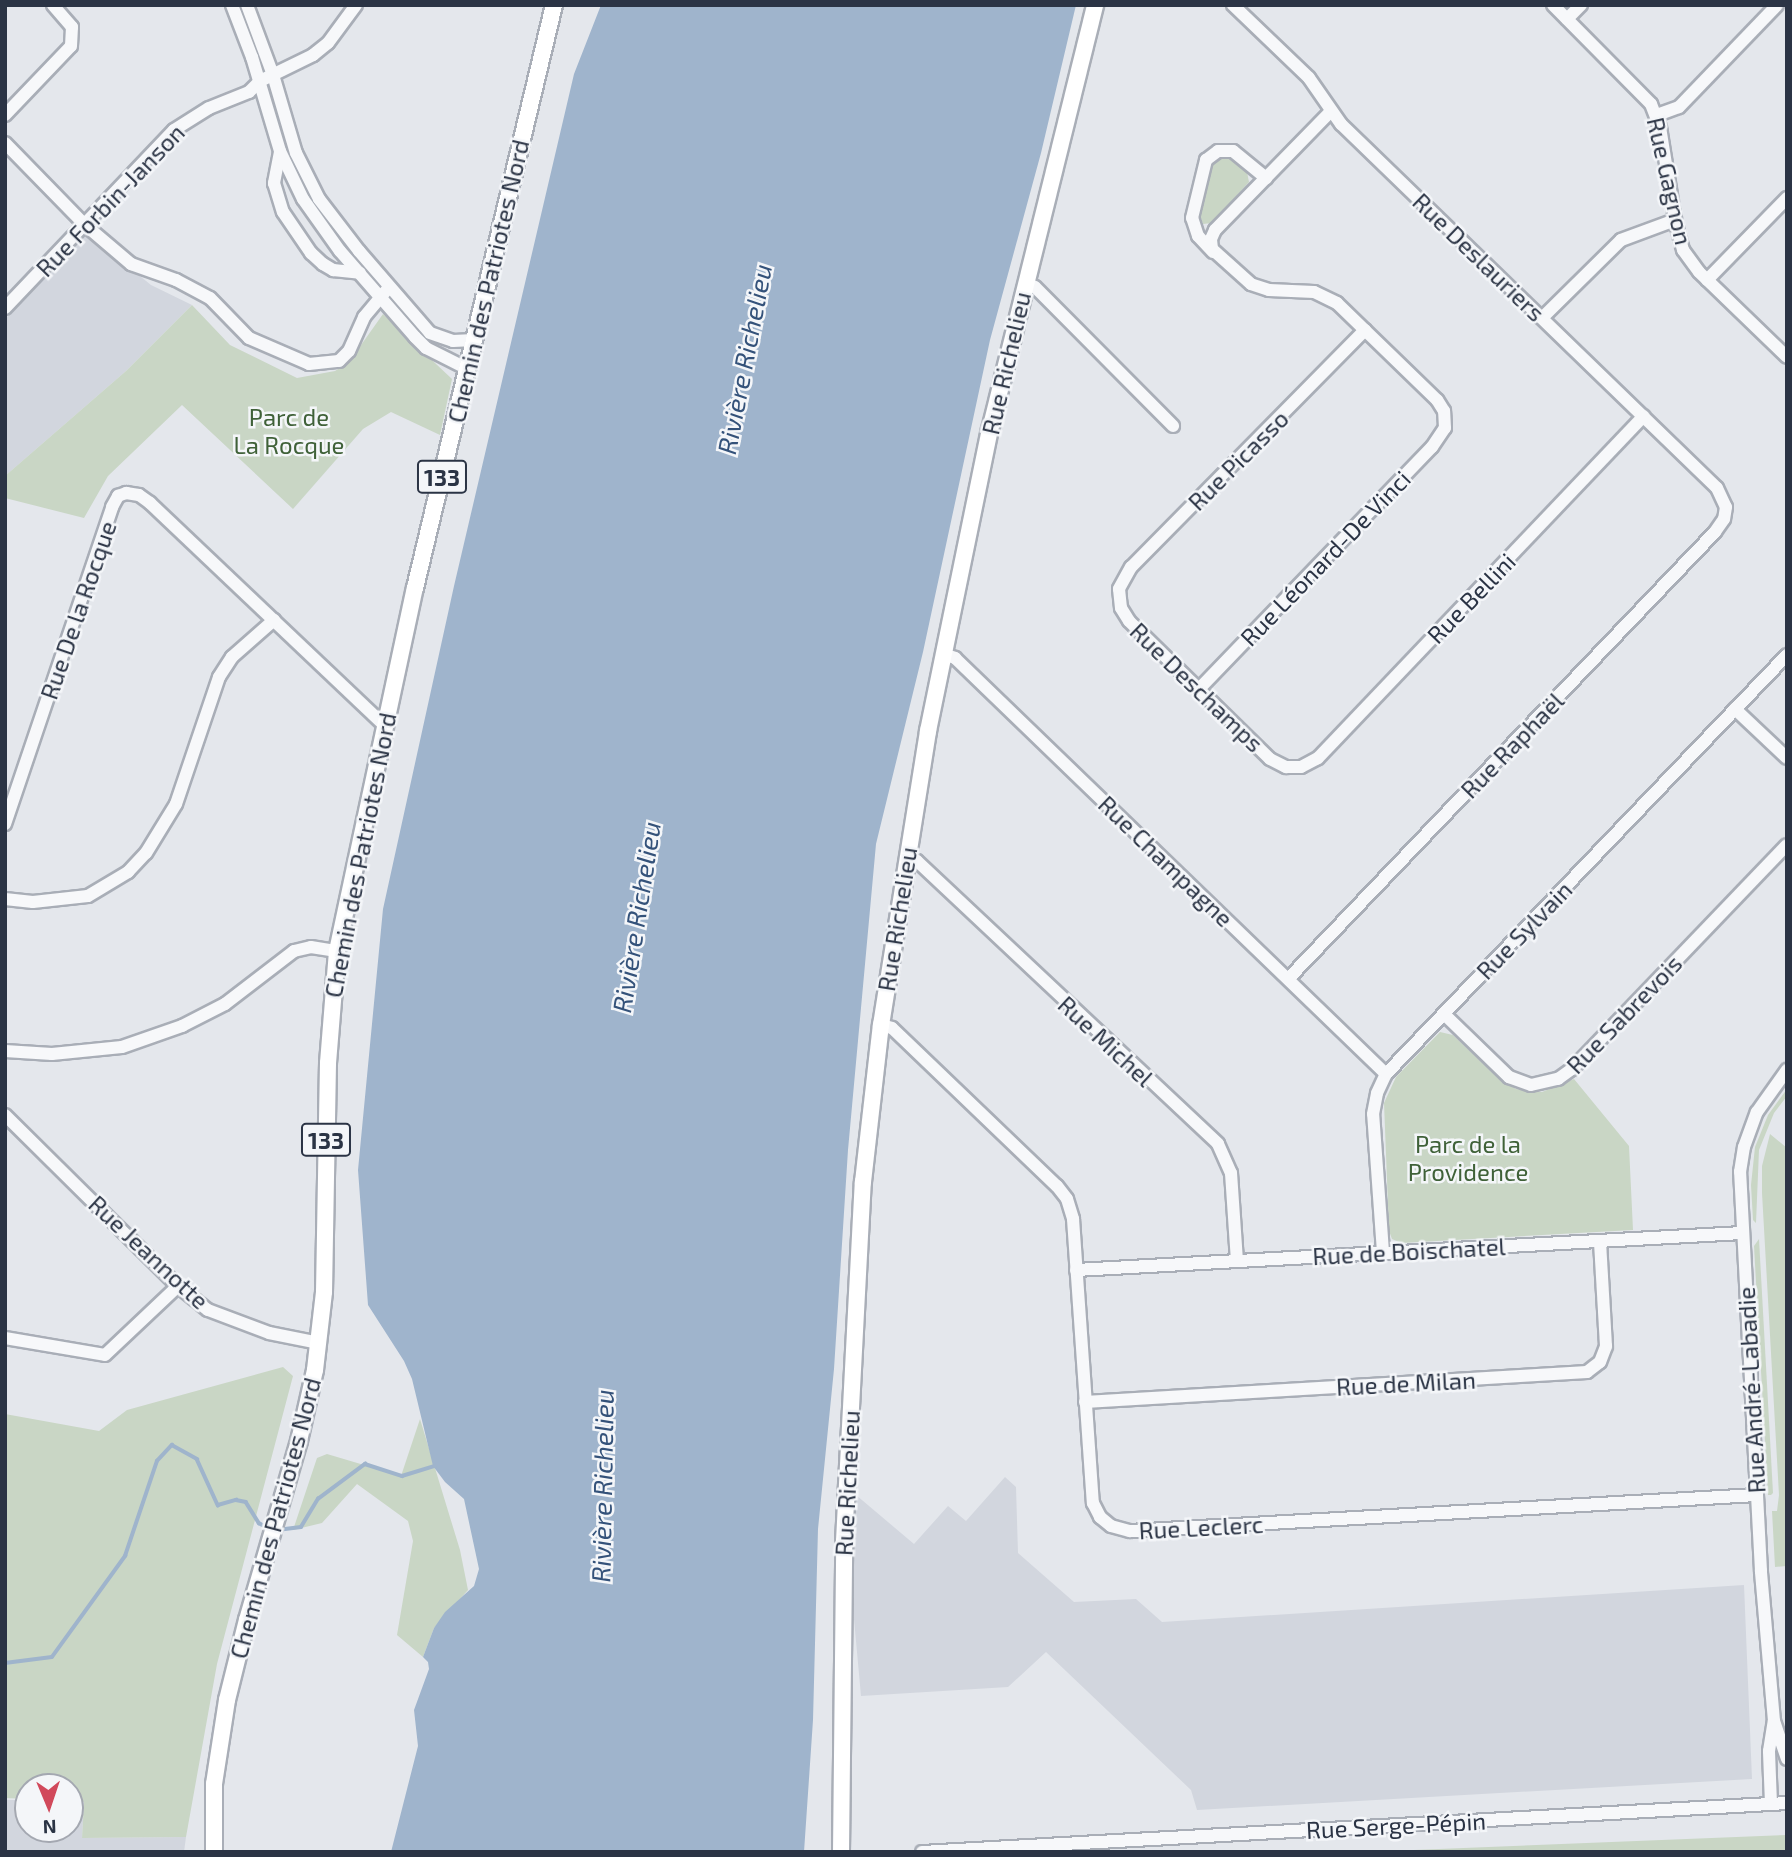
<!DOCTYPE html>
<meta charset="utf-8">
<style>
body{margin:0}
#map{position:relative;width:1792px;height:1857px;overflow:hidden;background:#e4e7ec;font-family:"Exo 2",sans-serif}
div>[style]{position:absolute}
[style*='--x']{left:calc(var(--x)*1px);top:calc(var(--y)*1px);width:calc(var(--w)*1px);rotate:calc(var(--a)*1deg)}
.built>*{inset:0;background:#d2d6de}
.green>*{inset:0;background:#c9d6c5}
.water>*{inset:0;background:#9fb4cc}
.stream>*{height:3.5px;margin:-1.75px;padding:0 1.75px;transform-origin:1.75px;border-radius:1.75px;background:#9fb4cc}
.roads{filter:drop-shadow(2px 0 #a9aeb7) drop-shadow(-2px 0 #a9aeb7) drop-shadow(0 2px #a9aeb7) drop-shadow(0 -2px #a9aeb7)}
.minor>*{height:12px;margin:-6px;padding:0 6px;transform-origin:6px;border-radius:6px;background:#f7f8fa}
.major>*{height:16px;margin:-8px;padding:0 8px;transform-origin:8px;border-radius:8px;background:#fff}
span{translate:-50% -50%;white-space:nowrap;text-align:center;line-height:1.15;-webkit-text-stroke:5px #f4f6f9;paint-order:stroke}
.shield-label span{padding:2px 5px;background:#f4f6f9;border:2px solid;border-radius:5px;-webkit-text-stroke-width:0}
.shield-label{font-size:23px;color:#2b3445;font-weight:700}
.street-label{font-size:24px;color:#2b3445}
.park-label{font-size:24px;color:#3f6138}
.water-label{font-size:26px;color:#34527a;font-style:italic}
.frame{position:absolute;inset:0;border:7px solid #2b3445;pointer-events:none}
.north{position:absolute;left:14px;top:1773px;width:70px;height:70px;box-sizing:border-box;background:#f4f6f9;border:2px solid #a4a8b1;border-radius:50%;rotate:178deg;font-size:19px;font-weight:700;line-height:28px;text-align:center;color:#2b3445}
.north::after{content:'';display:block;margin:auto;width:24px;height:32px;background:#d1495b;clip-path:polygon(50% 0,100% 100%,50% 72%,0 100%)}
</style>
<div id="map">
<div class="built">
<div style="clip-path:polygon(87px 233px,151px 285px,192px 305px,126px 371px,5px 476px,5px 319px)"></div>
<div style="clip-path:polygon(1005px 1477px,1016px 1487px,1018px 1553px,1074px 1602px,1136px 1599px,1162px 1622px,1744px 1585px,1752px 1779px,1197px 1810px,1191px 1790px,1046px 1652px,1008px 1687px,861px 1696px,851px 1586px,856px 1495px,914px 1544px,948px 1506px,966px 1521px)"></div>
<div style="clip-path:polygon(5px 1800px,28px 1800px,28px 1829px,70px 1829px,70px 1801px,84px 1802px,82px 1838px,186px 1837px,184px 1852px,5px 1852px)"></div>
</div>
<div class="green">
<div style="clip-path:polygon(1221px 157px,1230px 159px,1247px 172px,1249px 182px,1212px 223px,1203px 224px,1200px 216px,1213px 165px)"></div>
<div style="clip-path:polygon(192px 305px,230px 345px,297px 378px,335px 371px,349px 362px,383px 314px,452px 379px,440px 435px,391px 412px,363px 429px,293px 509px,182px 405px,108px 476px,84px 518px,5px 498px,5px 476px,126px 371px)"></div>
<div style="clip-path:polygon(1440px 1032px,1453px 1035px,1499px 1079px,1516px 1089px,1542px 1092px,1574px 1079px,1629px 1146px,1633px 1230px,1401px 1243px,1392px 1239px,1389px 1231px,1384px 1103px,1396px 1077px)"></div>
<div style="clip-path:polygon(1787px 1089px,1787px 1096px,1774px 1113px,1759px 1150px,1756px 1223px,1753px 1220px,1751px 1185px,1755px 1147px,1768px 1115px)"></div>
<div style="clip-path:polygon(1770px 1134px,1787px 1148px,1787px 1566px,1775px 1567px,1772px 1511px,1777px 1511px,1779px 1495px,1762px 1193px,1762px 1166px)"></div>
<div style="clip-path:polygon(1759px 1239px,1773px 1493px,1771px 1495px,1768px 1495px,1754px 1246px)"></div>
<div style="clip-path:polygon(283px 1367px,293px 1376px,217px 1664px,186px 1837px,82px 1838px,84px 1802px,70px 1801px,70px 1787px,28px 1787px,28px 1799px,5px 1798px,5px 1414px,99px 1431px,127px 1410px)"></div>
<div style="clip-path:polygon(420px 1419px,460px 1550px,468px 1590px,434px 1628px,423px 1657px,397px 1635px,413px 1541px,408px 1521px,357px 1484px,322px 1523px,293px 1530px,317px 1458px,327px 1454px,401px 1476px)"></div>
<div style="clip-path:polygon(1787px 1835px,1787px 1852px,1364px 1852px)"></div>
</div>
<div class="water">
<div style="clip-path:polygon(601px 5px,1076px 5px,1041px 153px,990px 340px,923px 652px,876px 844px,848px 1150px,834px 1369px,818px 1529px,813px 1720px,804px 1852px,391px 1852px,418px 1746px,414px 1710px,429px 1669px,428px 1662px,423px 1657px,434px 1628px,445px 1612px,474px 1586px,479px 1569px,464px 1499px,445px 1482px,433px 1466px,412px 1379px,404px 1361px,368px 1305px,358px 1170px,383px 909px,454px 586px,574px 74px)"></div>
</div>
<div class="stream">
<div style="--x:277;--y:1530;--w:24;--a:-7"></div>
<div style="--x:301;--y:1527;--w:33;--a:-59"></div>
<div style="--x:318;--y:1499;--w:59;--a:-36.7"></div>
<div style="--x:365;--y:1464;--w:39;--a:18"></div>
<div style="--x:402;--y:1476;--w:34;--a:-17"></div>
<div style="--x:5;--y:1663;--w:47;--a:-7.3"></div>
<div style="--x:52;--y:1657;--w:125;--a:-54.1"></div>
<div style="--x:125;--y:1556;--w:100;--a:-71.4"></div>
<div style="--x:157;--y:1461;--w:22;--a:-47"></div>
<div style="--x:172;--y:1445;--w:29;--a:29"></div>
<div style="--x:197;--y:1459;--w:51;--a:65.5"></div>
<div style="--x:218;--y:1505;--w:19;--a:-16"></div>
<div style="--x:236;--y:1500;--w:10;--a:11"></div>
<div style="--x:246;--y:1502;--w:25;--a:58"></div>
<div style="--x:259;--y:1523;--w:13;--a:29"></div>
</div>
<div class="roads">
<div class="minor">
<div style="--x:232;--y:5;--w:56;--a:69"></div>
<div style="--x:252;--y:57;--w:98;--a:73.4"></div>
<div style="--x:280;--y:151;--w:53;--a:64.4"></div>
<div style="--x:303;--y:199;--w:64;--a:54.6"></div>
<div style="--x:340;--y:251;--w:114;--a:48.9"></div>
<div style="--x:415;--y:337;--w:16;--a:45"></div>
<div style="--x:426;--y:348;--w:47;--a:26.6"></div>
<div style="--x:247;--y:5;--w:75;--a:69.6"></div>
<div style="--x:273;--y:75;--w:81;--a:73.6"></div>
<div style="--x:296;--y:153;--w:51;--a:63.4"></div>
<div style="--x:319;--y:199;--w:66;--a:52.4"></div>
<div style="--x:359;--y:251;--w:108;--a:49.1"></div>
<div style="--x:430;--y:333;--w:24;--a:19"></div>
<div style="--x:453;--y:341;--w:21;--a:-3"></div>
<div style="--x:1233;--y:5;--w:105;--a:43.8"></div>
<div style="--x:1309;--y:78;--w:56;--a:55.2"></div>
<div style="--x:1341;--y:124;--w:523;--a:44.07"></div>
<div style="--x:1717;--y:488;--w:21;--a:65"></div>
<div style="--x:1726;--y:507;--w:12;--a:99"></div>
<div style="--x:1724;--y:519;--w:16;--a:125"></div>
<div style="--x:1715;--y:532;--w:618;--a:133.69"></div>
<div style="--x:1553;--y:5;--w:139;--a:45.3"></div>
<div style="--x:1651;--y:104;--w:25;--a:69"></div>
<div style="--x:1660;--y:127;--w:94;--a:80.8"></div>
<div style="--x:1675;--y:220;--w:31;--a:75"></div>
<div style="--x:1683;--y:250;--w:27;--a:54"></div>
<div style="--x:1699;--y:272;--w:122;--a:44"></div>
<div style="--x:1567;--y:19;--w:20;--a:-45"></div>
<div style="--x:5;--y:115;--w:95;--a:-46.3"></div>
<div style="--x:71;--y:46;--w:19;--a:-87"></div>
<div style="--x:72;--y:27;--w:29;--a:-131"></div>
<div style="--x:1657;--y:115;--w:23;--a:-20"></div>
<div style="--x:1679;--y:107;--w:141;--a:-46.1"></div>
<div style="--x:5;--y:143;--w:113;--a:45.7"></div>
<div style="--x:84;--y:224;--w:62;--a:40.4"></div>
<div style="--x:131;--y:264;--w:48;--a:19.6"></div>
<div style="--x:176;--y:280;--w:38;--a:28"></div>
<div style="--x:210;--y:298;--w:56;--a:45.7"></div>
<div style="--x:249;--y:338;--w:65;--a:23.4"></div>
<div style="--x:309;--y:364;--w:30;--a:-6"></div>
<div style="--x:339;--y:361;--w:14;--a:-45"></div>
<div style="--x:349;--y:351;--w:37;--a:-66"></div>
<div style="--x:364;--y:317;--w:39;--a:-50"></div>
<div style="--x:280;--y:152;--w:32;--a:101"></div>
<div style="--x:274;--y:183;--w:30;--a:73"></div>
<div style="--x:283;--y:212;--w:50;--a:55.7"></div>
<div style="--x:311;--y:253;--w:16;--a:43"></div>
<div style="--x:323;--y:264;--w:12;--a:31"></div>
<div style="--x:333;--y:270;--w:27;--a:6"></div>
<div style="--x:1213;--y:252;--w:22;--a:-133"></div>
<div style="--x:1198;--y:236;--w:19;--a:-108"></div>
<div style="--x:1192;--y:218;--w:60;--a:-76.4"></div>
<div style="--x:1206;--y:160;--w:15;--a:-37"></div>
<div style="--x:1218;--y:151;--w:15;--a:0"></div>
<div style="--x:1233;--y:151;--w:43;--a:39.3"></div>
<div style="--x:1707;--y:280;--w:115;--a:-45.7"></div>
<div style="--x:1025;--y:282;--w:11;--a:27"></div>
<div style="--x:1035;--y:287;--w:196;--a:45.2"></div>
<div style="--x:5;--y:308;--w:245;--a:-46.5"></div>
<div style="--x:174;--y:130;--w:41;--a:-32.2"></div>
<div style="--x:209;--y:108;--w:43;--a:-21.8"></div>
<div style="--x:249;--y:92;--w:16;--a:-45"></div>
<div style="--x:260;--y:81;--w:59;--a:-26.1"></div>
<div style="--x:313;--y:55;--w:19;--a:-39"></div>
<div style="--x:328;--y:43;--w:47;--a:-53.6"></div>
<div style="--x:1542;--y:318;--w:111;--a:-44.6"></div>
<div style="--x:1621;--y:240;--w:58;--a:-20.3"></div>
<div style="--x:1365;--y:330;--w:333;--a:134.6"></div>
<div style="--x:1131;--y:567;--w:25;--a:119"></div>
<div style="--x:1119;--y:589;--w:19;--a:84"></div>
<div style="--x:1121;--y:608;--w:15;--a:58"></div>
<div style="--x:1129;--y:621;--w:197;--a:44.4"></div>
<div style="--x:1270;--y:759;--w:18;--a:27"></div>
<div style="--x:1286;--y:767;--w:15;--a:0"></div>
<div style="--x:1301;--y:767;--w:19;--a:-28"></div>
<div style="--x:1318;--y:758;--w:472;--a:-46.4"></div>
<div style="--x:943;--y:654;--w:13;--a:18"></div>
<div style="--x:955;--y:658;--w:599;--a:43.99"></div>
<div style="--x:1199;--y:689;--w:336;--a:-46.1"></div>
<div style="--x:1432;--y:447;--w:23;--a:-56"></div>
<div style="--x:1445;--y:428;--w:17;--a:-93"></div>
<div style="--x:1444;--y:411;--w:13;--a:-122"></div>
<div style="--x:1437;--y:400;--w:139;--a:-135.9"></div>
<div style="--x:1337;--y:303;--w:25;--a:-154"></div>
<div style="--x:1314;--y:292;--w:45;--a:-177.5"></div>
<div style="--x:1269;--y:290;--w:19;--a:-162"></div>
<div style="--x:1251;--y:284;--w:52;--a:-138.1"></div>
<div style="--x:1212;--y:249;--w:10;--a:-96"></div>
<div style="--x:1211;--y:239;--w:10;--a:-66"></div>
<div style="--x:1215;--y:230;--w:165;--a:-45.7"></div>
<div style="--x:1735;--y:709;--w:71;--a:43.3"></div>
<div style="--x:5;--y:824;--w:335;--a:-71.3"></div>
<div style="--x:112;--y:507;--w:13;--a:-61"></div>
<div style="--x:118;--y:496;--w:9;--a:-21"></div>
<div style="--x:126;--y:493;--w:13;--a:9"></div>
<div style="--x:139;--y:495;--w:14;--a:36"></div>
<div style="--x:150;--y:503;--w:323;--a:43.5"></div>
<div style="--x:906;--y:859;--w:11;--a:10"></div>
<div style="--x:917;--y:861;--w:413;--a:43.2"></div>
<div style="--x:1218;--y:1144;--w:32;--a:66"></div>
<div style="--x:1231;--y:1173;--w:88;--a:86.1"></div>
<div style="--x:5;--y:899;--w:28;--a:6"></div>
<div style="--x:33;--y:902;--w:55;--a:-6.2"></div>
<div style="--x:88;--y:896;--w:47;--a:-31"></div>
<div style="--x:128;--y:872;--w:26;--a:-47"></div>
<div style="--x:146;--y:853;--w:57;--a:-58.5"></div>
<div style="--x:176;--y:804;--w:134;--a:-71.3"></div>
<div style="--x:219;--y:677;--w:24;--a:-57"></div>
<div style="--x:232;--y:657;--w:56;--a:-41.4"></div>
<div style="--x:1444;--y:1014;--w:91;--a:44.1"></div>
<div style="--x:1509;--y:1077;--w:23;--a:20"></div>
<div style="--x:1531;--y:1085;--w:28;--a:-13"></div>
<div style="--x:1558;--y:1079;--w:17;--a:-36"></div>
<div style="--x:1572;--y:1069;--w:310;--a:-46.2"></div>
<div style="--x:881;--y:1025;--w:11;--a:15"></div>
<div style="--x:892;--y:1028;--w:228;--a:43.8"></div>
<div style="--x:1057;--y:1186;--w:16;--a:52"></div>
<div style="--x:1067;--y:1199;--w:21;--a:73"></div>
<div style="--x:1073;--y:1219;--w:285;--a:86"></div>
<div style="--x:1093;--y:1503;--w:16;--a:63"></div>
<div style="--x:1100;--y:1517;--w:14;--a:39"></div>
<div style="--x:1111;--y:1526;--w:20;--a:15"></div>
<div style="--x:1130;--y:1531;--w:628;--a:-3.29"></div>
<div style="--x:5;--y:1051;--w:47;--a:3.7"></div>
<div style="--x:52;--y:1054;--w:70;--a:-5.7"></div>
<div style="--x:122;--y:1047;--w:64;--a:-19.3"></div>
<div style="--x:182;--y:1026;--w:48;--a:-27.1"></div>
<div style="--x:225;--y:1004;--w:87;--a:-37.5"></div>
<div style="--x:294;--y:951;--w:17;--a:-13"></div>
<div style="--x:311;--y:947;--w:26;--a:9"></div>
<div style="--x:5;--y:1115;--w:243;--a:44.7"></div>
<div style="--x:178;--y:1286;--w:38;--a:39"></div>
<div style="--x:208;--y:1310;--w:65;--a:20.7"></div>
<div style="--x:269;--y:1333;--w:51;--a:11.3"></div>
<div style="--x:1383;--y:1252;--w:138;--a:-94.1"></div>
<div style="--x:1373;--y:1114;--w:21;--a:-79"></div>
<div style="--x:1377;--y:1093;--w:21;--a:-65"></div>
<div style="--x:1386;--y:1074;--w:580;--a:-46.26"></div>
<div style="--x:1076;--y:1270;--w:667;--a:-3.18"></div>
<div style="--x:5;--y:1338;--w:101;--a:9.6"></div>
<div style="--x:105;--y:1355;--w:100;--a:-43.4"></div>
<div style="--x:1085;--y:1402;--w:503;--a:-3.42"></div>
<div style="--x:1587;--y:1372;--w:16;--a:-38"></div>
<div style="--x:1600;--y:1362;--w:17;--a:-69"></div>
<div style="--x:1606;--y:1346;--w:105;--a:-93.3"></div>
<div style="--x:1774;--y:1721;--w:40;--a:71.1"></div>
<div style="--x:1771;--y:1804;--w:53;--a:-92.2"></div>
<div style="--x:1769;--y:1751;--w:30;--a:-81"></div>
<div style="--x:1774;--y:1721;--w:151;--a:-95"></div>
<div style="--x:1761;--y:1571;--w:400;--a:-93"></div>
<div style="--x:1740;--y:1172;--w:25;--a:-81"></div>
<div style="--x:1744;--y:1147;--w:37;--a:-70"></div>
<div style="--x:1757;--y:1112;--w:52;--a:-54.5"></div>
<div style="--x:922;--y:1852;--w:866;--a:-3.24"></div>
</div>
<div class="major">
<div style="--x:214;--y:1852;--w:68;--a:-90"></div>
<div style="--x:214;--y:1784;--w:85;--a:-81.2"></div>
<div style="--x:227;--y:1700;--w:82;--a:-76"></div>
<div style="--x:247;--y:1620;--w:186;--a:-73.8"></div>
<div style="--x:299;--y:1441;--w:73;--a:-77.3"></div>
<div style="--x:315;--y:1370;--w:79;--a:-83.4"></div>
<div style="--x:324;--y:1292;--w:229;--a:-89"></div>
<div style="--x:328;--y:1063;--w:112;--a:-85.4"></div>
<div style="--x:337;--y:951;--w:371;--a:-77.9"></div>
<div style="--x:415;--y:588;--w:599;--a:-76.59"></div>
<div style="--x:841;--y:1852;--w:311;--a:-89.4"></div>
<div style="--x:844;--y:1541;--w:360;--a:-87"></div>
<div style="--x:863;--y:1182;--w:158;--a:-83.5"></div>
<div style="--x:881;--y:1025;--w:298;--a:-80.9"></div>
<div style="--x:928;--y:731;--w:307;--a:-78.4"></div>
<div style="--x:990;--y:430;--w:438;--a:-76.1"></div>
</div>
</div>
<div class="shield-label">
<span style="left:442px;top:477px">133</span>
<span style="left:326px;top:1140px">133</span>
</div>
<div class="street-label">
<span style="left:1670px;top:181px;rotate:77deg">Rue Gagnon</span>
<span style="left:110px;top:200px;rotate:-46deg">Rue Forbin-Janson</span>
<span style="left:1479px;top:257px;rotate:44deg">Rue Deslauriers</span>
<span style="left:488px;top:281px;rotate:-77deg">Chemin des Patriotes Nord</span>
<span style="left:1006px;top:363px;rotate:-77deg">Rue Richelieu</span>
<span style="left:1238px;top:460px;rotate:-45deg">Rue Picasso</span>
<span style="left:1325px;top:558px;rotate:-46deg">Rue Léonard-De Vinci</span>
<span style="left:1471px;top:598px;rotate:-46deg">Rue Bellini</span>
<span style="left:78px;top:610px;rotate:-71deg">Rue De la Rocque</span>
<span style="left:1197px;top:687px;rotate:44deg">Rue Deschamps</span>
<span style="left:1512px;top:745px;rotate:-46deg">Rue Raphaël</span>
<span style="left:360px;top:855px;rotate:-79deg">Chemin des Patriotes Nord</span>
<span style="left:1166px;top:861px;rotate:44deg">Rue Champagne</span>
<span style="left:897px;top:919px;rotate:-81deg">Rue Richelieu</span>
<span style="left:1524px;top:930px;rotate:-46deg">Rue Sylvain</span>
<span style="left:1624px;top:1014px;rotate:-46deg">Rue Sabrevois</span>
<span style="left:1106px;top:1041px;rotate:43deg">Rue Michel</span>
<span style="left:1409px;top:1251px;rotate:-3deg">Rue de Boischatel</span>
<span style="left:149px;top:1252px;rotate:43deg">Rue Jeannotte</span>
<span style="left:1406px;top:1383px;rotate:-3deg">Rue de Milan</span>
<span style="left:1751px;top:1390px;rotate:-93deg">Rue André-Labadie</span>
<span style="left:847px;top:1483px;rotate:-87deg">Rue Richelieu</span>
<span style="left:275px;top:1518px;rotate:-75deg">Chemin des Patriotes Nord</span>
<span style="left:1201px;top:1527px;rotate:-3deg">Rue Leclerc</span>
<span style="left:1396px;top:1825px;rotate:-3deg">Rue Serge-Pépin</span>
</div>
<div class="park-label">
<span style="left:289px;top:431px">Parc de<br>La Rocque</span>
<span style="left:1468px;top:1158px">Parc de la<br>Providence</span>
</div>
<div class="water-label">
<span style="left:744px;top:359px;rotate:-79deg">Rivière Richelieu</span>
<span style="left:636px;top:917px;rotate:-81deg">Rivière Richelieu</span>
<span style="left:602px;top:1486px;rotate:-89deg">Rivière Richelieu</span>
</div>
<div class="frame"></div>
<div class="north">N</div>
</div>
